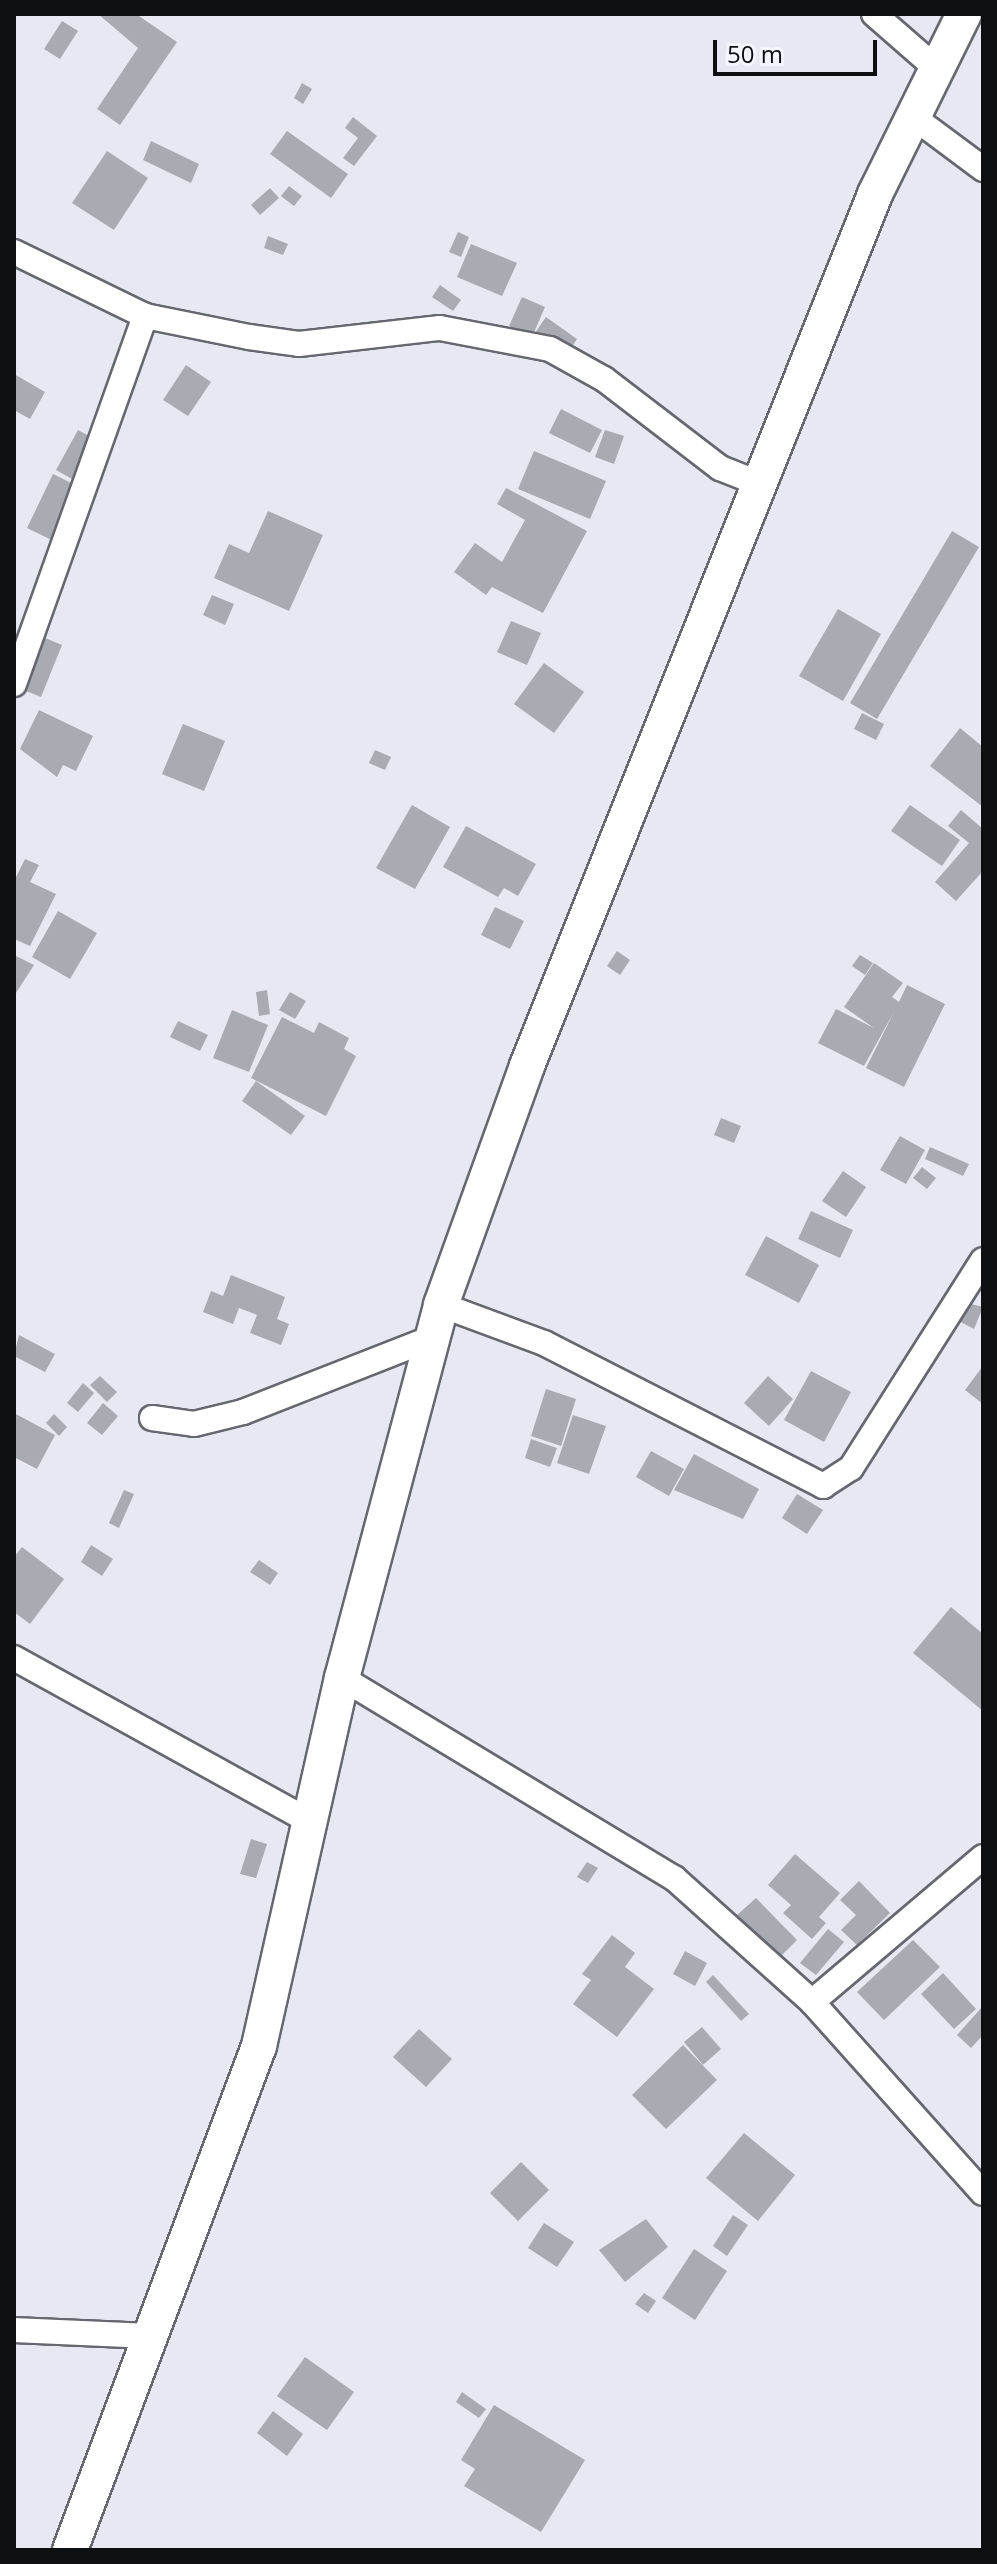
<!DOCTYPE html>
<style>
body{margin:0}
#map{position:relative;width:997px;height:2564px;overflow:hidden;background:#e7e8f1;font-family:"Open Sans",sans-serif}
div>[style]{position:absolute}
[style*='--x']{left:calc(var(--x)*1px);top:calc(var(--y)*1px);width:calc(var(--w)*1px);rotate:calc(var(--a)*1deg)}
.building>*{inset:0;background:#a9abb3}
.roads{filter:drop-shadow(2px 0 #66676f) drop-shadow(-2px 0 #66676f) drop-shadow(0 2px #66676f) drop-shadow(0 -2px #66676f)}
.street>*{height:24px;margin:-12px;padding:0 12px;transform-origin:12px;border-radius:12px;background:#fff}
.secondary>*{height:34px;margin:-17px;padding:0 17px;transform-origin:17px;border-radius:17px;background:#fff}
span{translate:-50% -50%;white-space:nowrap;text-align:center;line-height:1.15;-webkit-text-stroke:6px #f4f6ff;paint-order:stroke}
.frame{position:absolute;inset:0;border:16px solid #0e0f11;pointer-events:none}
.scale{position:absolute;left:713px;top:40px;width:164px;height:36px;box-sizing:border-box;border:4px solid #0e0f11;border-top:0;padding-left:10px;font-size:24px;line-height:28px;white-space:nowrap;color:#0e0f11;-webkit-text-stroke:6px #f4f6ff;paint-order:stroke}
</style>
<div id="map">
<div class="building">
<div style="clip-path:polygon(98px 14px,136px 14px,177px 42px,120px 125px,97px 109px,138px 48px)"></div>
<div style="clip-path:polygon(62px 21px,78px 31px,60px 59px,44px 49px)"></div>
<div style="clip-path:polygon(302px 83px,312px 89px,303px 104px,294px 98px)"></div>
<div style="clip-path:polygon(353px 117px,377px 136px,354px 166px,343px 158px,358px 138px,345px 128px)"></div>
<div style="clip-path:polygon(287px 131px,348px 174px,331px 198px,270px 154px)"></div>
<div style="clip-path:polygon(151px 141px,199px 164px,191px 183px,143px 160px)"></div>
<div style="clip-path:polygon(107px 151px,148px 178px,114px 230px,72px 203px)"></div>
<div style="clip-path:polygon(289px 186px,302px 196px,294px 206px,281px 196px)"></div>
<div style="clip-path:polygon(270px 188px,279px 198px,260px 215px,251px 205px)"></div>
<div style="clip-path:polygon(458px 232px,469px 237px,461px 257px,449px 252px)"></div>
<div style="clip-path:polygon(268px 236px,288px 244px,283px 255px,264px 248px)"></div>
<div style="clip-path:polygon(471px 244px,517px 263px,502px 296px,457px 277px)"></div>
<div style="clip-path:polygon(440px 285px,461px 300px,453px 311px,432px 297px)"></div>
<div style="clip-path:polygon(522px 297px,545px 307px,532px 337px,509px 326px)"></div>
<div style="clip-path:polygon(546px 317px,577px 339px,565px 357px,533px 336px)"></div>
<div style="clip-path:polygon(186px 365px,211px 382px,188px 416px,163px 400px)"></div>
<div style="clip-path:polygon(14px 374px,45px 392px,30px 419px,14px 410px)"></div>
<div style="clip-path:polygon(561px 409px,602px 430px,590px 453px,549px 433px)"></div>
<div style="clip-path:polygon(78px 430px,111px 448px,88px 488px,56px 470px)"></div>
<div style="clip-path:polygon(605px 430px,624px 436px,614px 464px,595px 457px)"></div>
<div style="clip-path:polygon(534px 451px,606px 481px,590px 519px,518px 489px)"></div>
<div style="clip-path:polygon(53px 474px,90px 492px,64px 546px,27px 528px)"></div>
<div style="clip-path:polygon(506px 488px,587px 531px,543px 613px,492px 587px,486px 595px,454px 572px,475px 543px,502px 562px,525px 520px,497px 504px)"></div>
<div style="clip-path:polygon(268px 511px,323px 535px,289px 611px,214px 578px,229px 544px,249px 553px)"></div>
<div style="clip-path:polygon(952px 531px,979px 547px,877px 719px,850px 703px)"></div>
<div style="clip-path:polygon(212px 595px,234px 604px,225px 625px,203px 615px)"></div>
<div style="clip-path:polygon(838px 609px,881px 634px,843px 701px,799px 676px)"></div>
<div style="clip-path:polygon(511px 621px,541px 633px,527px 665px,497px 652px)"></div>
<div style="clip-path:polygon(38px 635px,62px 645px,41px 697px,16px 687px)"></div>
<div style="clip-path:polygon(544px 663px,584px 692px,554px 733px,514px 704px)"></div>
<div style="clip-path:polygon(39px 710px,93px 736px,76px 771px,63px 765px,57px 777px,20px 749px)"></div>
<div style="clip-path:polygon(862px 713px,884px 724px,876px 740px,854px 729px)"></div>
<div style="clip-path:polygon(183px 724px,225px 741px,204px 791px,162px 774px)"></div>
<div style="clip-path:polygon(960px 728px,983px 747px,983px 807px,930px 766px)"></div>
<div style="clip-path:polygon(375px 750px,391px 757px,385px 770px,369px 763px)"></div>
<div style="clip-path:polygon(412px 805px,450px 827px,415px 889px,376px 868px)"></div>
<div style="clip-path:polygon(910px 805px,960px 840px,942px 866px,891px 831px)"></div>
<div style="clip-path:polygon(961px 810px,983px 829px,983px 871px,956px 901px,935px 882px,969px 843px,948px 826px)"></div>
<div style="clip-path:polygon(466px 826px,536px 864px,518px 896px,504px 888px,498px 897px,443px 867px)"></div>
<div style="clip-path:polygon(25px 859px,39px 865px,30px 882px,56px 894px,30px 946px,14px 939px,14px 881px)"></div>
<div style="clip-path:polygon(495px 907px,524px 921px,510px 949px,481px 935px)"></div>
<div style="clip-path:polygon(58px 911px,97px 933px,70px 979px,32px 957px)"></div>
<div style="clip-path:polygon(617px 951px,630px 960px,620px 975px,607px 966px)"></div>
<div style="clip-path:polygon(14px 955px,34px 965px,14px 996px)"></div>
<div style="clip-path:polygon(860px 955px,873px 963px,865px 975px,852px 966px)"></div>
<div style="clip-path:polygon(874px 963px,903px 983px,892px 997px,899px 1002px,907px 985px,945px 1004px,904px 1087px,866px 1068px,894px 1012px,864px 1066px,818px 1043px,836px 1009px,874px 1028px,844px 1007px)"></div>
<div style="clip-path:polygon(267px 990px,270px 1014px,259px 1016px,256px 992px)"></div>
<div style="clip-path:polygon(290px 992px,306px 1001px,295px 1019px,279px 1010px)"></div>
<div style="clip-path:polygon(232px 1010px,268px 1025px,249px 1072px,213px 1058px)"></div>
<div style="clip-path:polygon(282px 1017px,314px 1033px,319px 1022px,349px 1038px,344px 1049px,356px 1056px,326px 1116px,251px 1078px)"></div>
<div style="clip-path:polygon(178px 1021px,208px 1035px,200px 1051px,170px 1037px)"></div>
<div style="clip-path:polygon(256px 1081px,305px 1116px,291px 1135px,242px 1101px)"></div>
<div style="clip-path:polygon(721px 1118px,741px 1126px,734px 1143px,714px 1135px)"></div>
<div style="clip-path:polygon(900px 1136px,925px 1150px,906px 1184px,880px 1170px)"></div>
<div style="clip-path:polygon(930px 1147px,969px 1164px,963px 1176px,925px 1159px)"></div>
<div style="clip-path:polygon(922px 1167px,936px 1178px,927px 1189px,913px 1178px)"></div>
<div style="clip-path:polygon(843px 1171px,866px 1187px,846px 1217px,822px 1201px)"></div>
<div style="clip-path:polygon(811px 1211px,853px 1230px,840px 1258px,798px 1239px)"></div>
<div style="clip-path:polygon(766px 1236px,819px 1265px,799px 1303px,745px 1275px)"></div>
<div style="clip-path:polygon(231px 1275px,285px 1297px,277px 1319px,289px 1324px,281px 1345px,250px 1333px,257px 1315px,239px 1308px,233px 1324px,203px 1312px,211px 1291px,223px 1296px)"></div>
<div style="clip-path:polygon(967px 1303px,983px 1307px,974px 1329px,957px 1320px)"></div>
<div style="clip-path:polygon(19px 1335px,55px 1354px,45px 1372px,14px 1356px)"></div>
<div style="clip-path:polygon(983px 1366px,983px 1404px,965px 1390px)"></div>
<div style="clip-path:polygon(811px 1371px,851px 1392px,824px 1442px,784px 1420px)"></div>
<div style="clip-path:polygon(100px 1376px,117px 1392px,107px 1402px,90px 1385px)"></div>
<div style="clip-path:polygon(768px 1376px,793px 1399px,769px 1426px,744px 1403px)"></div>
<div style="clip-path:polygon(83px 1383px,94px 1393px,78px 1412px,67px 1403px)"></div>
<div style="clip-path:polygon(546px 1389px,576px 1399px,561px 1446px,531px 1436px)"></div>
<div style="clip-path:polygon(103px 1403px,118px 1416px,102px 1435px,87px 1423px)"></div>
<div style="clip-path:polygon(14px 1413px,55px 1435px,37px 1469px,14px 1457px)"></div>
<div style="clip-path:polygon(54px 1414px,67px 1427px,59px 1436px,46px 1423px)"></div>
<div style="clip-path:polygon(573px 1415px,606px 1426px,589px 1474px,557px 1463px)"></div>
<div style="clip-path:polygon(531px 1439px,557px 1448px,550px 1467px,525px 1458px)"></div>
<div style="clip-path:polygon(651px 1451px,684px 1469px,669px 1496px,636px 1477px)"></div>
<div style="clip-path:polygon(694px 1454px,759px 1489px,743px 1519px,674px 1490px)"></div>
<div style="clip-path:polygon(124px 1490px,134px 1494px,119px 1528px,109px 1523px)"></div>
<div style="clip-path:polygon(797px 1494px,823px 1510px,807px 1534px,782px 1518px)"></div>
<div style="clip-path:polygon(91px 1545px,113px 1559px,102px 1576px,81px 1562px)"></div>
<div style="clip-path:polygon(22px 1547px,64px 1579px,30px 1624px,14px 1612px,14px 1557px)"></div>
<div style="clip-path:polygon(259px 1560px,278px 1573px,270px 1585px,250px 1572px)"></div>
<div style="clip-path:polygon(951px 1607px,983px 1634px,983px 1711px,913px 1653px)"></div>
<div style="clip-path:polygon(251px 1839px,267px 1844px,256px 1878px,240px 1874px)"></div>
<div style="clip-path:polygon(795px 1854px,840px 1893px,819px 1917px,826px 1923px,812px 1939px,783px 1913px,791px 1905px,768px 1885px)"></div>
<div style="clip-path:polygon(587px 1862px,598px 1868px,588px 1883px,577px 1877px)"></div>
<div style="clip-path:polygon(859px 1881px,890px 1913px,857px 1945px,841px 1930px,856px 1915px,840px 1900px)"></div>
<div style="clip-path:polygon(756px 1898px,797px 1940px,778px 1959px,736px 1916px)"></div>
<div style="clip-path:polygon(828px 1929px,844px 1942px,816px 1975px,800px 1963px)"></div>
<div style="clip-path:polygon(612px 1935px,635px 1953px,625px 1967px,654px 1989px,617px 2037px,573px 2004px,591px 1980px,582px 1974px)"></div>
<div style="clip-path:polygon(913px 1940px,940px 1967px,884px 2020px,857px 1992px)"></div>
<div style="clip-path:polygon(685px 1951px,707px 1963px,695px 1986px,673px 1974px)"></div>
<div style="clip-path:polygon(943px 1973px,976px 2009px,954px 2029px,921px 1994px)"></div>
<div style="clip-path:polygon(713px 1975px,749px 2014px,741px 2021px,706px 1982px)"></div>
<div style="clip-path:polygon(983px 2006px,983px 2035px,971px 2048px,957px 2035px)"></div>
<div style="clip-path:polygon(702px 2027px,721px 2049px,703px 2065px,684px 2042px)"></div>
<div style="clip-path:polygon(419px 2029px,452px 2059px,426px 2087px,393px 2057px)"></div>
<div style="clip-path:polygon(683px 2045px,717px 2080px,666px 2129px,632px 2095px)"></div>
<div style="clip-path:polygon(744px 2133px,795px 2175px,758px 2221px,706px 2178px)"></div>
<div style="clip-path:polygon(521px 2162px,549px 2190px,518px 2221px,490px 2193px)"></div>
<div style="clip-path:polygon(733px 2215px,748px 2225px,727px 2256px,713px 2246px)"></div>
<div style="clip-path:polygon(646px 2219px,668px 2247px,625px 2282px,599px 2250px)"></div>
<div style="clip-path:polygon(544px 2223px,574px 2242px,557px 2267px,528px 2248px)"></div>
<div style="clip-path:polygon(694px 2249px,727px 2271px,695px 2320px,662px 2298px)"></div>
<div style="clip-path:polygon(644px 2293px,656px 2301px,648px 2313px,635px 2304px)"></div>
<div style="clip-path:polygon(305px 2357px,354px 2392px,327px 2430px,277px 2396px)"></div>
<div style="clip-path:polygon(462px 2392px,486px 2409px,479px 2418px,456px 2402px)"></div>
<div style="clip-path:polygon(494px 2405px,585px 2460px,541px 2532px,464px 2486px,475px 2469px,461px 2460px)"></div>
<div style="clip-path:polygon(273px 2411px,303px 2434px,287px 2456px,257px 2433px)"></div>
</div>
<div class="roads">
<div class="street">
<div style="--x:874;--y:14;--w:82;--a:41.1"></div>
<div style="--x:912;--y:116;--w:89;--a:36.7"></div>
<div style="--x:14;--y:252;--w:146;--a:26"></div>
<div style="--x:145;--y:316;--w:106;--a:11.4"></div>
<div style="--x:249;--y:337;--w:50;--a:8"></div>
<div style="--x:299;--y:344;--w:142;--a:-6.5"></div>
<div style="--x:440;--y:328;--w:112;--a:10.8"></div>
<div style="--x:550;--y:349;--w:62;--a:29.1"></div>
<div style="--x:604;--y:379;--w:146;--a:37.5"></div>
<div style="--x:720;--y:468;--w:46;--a:21.6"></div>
<div style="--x:14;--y:684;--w:391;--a:-70.4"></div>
<div style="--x:441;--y:1305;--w:110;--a:20.3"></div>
<div style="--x:544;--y:1343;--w:314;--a:27.1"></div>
<div style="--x:823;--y:1486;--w:33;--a:-33"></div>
<div style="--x:851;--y:1468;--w:246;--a:-57.6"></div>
<div style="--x:152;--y:1418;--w:42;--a:8.1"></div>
<div style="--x:194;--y:1424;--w:50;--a:-13.8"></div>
<div style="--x:243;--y:1412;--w:203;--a:-21.4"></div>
<div style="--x:14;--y:1658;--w:336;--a:28.9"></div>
<div style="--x:342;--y:1678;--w:388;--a:31.1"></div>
<div style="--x:674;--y:1878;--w:186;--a:41.9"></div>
<div style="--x:812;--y:2002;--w:256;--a:48.2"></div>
<div style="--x:812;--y:2002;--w:224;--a:-40.3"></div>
<div style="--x:14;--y:2330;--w:135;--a:2.5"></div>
</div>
<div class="secondary">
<div style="--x:70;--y:2550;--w:538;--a:-69.44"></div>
<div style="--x:259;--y:2046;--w:377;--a:-77.3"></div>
<div style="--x:342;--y:1678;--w:386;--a:-75.1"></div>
<div style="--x:441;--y:1305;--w:254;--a:-70.2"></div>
<div style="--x:527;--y:1066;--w:939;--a:-68.24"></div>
<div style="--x:875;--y:194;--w:201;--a:-63.7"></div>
</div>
</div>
<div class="frame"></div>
<div class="scale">50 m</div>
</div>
